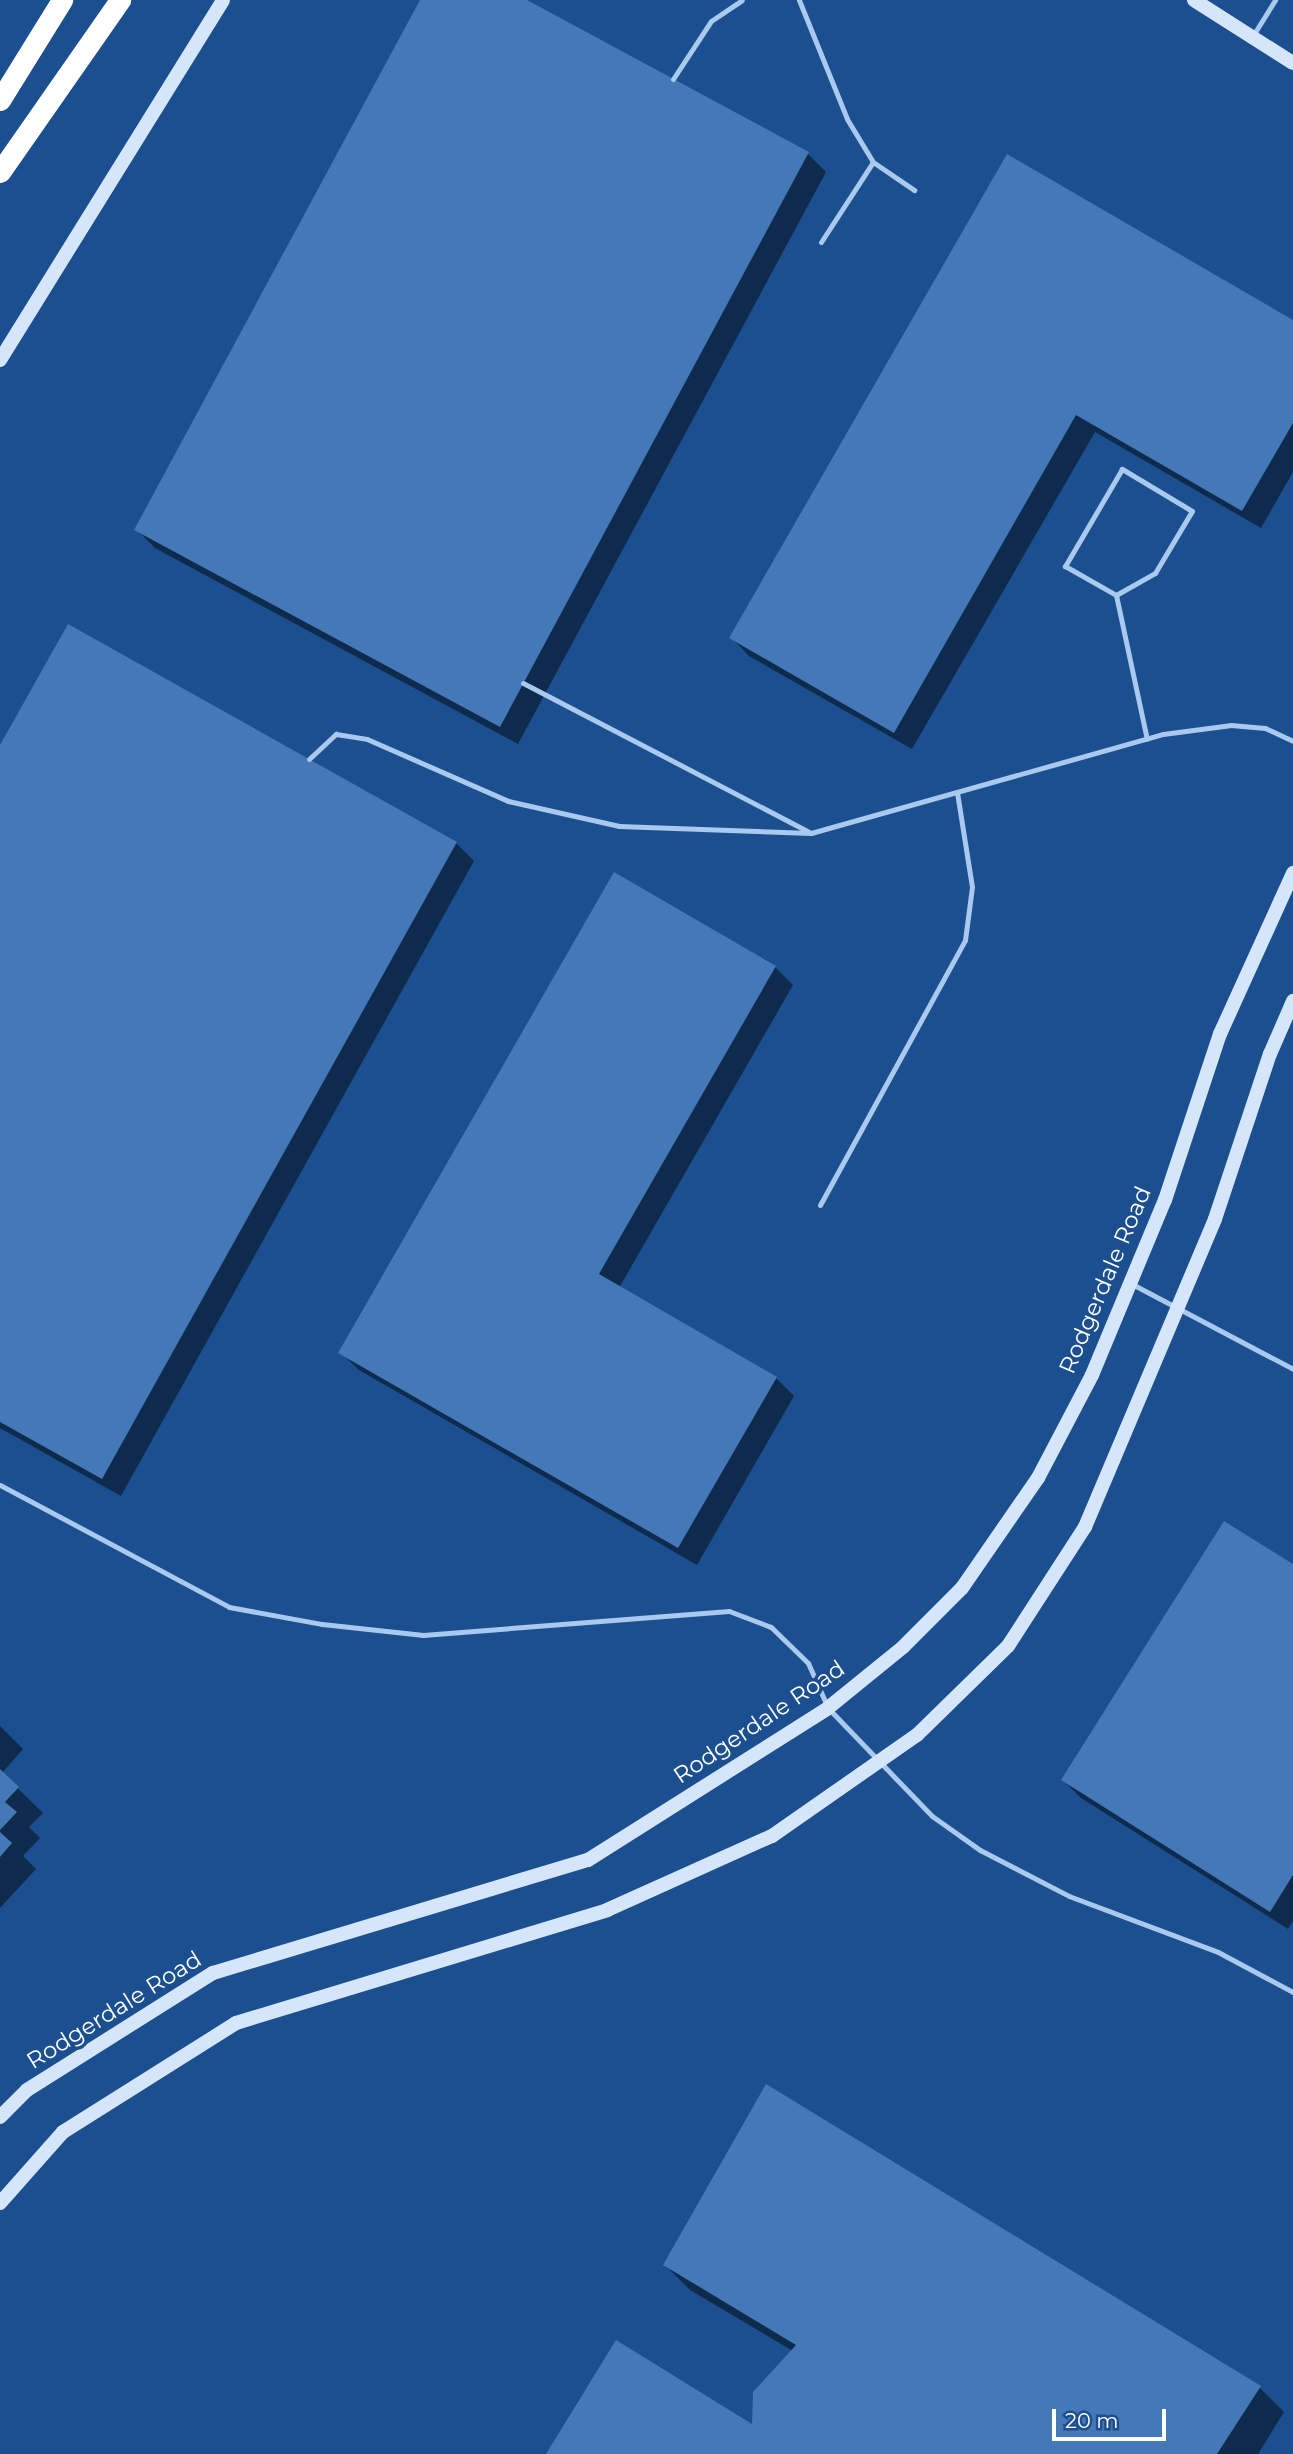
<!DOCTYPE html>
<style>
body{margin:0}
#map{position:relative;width:1293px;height:2454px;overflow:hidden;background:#1b4f8f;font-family:Montserrat,sans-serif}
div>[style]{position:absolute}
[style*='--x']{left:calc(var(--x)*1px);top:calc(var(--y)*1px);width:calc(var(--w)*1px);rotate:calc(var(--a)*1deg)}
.shadow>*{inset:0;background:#0007}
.building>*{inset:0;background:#4478b7}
.lane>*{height:5px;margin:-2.5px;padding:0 2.5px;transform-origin:2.5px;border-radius:2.5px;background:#a9c9ee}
.secondary>*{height:14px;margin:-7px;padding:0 7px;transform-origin:7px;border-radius:7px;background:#d6e6fa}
.highway>*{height:21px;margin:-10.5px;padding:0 10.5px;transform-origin:10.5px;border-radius:10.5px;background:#fff}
span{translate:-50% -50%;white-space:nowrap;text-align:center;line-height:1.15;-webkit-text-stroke:7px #1b4f8f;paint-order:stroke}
.street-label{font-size:23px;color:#fff}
.scale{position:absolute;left:1052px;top:2409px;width:114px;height:32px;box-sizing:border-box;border:4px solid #fff;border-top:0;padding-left:9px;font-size:21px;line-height:24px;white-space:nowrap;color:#fff;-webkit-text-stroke:5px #1b4f8f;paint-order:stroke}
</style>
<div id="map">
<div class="shadow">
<div style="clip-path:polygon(422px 0,523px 0,808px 154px,826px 172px,518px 744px,155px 548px,137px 530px)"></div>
<div style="clip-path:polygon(1008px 157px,1293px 322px,1293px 472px,1261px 528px,1095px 432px,912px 749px,749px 656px,731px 637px)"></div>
<div style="clip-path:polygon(0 749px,456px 843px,474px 861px,121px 1496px,0 1428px)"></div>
<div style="clip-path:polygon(615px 875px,775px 967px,793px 985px,619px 1288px,776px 1378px,794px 1396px,697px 1565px,359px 1370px,340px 1352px)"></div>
<div style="clip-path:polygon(1293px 1566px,1293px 1921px,1288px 1929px,1081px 1798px,1063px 1780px)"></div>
<div style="clip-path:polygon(0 1726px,23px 1749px,2px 1773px,43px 1813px,29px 1827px,40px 1838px,23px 1856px,36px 1869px,0 1908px)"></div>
<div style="clip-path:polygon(665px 2265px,1260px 2388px,1284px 2412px,1258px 2454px,548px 2454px,754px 2427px,793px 2351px,690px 2290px)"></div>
</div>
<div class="building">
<div style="clip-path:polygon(420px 0,527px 0,809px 152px,500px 727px,134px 530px)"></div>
<div style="clip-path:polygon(1007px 154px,1293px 320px,1293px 423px,1242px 511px,1076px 415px,894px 733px,729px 638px)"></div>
<div style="clip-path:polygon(68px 624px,457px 842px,102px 1479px,0 1422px,0 745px)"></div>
<div style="clip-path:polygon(614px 872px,776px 966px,599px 1274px,777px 1377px,678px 1548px,338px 1353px)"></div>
<div style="clip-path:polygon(1224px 1521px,1293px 1564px,1293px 1875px,1270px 1912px,1061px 1780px)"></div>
<div style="clip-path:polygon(0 1769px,19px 1787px,5px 1802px,17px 1812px,0 1830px)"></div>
<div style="clip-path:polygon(0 1832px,12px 1843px,0 1857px)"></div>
<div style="clip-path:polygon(766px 2084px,1261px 2386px,1217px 2454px,546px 2454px,616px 2340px,752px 2424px,753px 2392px,796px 2345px,663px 2265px)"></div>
</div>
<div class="lane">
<div style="--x:799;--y:0;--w:128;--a:68"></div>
<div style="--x:847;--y:119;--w:50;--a:58.8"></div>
<div style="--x:873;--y:162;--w:50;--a:34.3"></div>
<div style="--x:1252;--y:37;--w:44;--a:-58.1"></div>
<div style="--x:673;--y:79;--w:69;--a:-56.8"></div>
<div style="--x:711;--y:21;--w:37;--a:-34"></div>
<div style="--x:821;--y:242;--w:95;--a:-57"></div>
<div style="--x:1116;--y:595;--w:45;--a:-29.4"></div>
<div style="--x:1155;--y:573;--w:72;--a:-59.2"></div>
<div style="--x:1192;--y:511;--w:82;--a:-149"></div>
<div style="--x:1122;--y:469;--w:113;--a:120.4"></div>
<div style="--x:1065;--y:566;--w:59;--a:29.6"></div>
<div style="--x:1116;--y:595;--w:147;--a:77.9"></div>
<div style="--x:523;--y:683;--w:322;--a:27.5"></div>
<div style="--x:309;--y:759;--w:37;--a:-43"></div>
<div style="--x:336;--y:734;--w:31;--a:9"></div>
<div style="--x:367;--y:739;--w:154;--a:23.7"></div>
<div style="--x:508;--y:801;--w:114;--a:12.7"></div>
<div style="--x:619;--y:826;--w:192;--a:2.1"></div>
<div style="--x:811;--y:833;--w:366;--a:-15.7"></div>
<div style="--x:1163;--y:734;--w:69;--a:-7.5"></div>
<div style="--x:1231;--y:725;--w:34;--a:5"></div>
<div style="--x:1265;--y:728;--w:31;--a:25"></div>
<div style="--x:820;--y:1205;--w:302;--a:-61.3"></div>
<div style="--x:965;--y:940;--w:53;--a:-82.5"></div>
<div style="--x:972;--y:887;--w:96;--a:-99"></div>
<div style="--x:1132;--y:1284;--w:182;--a:27.8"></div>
<div style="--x:0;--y:1485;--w:259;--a:28"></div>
<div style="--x:229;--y:1607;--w:95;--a:10.4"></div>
<div style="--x:322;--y:1624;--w:102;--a:6.2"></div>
<div style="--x:423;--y:1635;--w:307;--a:-4.5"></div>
<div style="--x:729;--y:1611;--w:45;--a:20.9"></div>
<div style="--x:771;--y:1627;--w:52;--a:44.2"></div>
<div style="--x:808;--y:1663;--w:49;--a:66"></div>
<div style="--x:828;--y:1708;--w:150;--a:46.1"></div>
<div style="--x:932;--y:1816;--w:59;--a:35.3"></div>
<div style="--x:980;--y:1850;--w:100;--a:27.3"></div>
<div style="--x:1069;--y:1896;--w:159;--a:20.6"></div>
<div style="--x:1218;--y:1952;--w:85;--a:28.1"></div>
</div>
<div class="secondary">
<div style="--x:1194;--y:0;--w:117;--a:32.5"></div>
<div style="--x:0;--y:360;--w:423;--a:-58.2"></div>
<div style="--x:0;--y:2117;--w:38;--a:-45"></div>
<div style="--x:27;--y:2090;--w:220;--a:-32.2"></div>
<div style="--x:213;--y:1973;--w:392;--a:-16.8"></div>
<div style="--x:588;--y:1860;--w:284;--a:-32.3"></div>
<div style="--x:828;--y:1708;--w:97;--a:-39.1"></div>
<div style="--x:903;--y:1647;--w:83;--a:-45"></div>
<div style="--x:962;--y:1588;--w:134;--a:-55.4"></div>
<div style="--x:1038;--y:1478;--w:116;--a:-62.3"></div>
<div style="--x:1092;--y:1375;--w:190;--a:-67.4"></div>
<div style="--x:1165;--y:1200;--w:175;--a:-71.7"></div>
<div style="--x:1220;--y:1034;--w:177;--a:-65.6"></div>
<div style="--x:0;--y:2203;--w:95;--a:-48.4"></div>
<div style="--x:63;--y:2132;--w:204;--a:-32.2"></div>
<div style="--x:236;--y:2023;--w:388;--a:-16.9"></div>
<div style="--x:607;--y:1910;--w:181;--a:-24.2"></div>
<div style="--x:772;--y:1836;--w:177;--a:-34.9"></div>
<div style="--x:917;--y:1735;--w:127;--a:-44.4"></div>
<div style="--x:1008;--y:1646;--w:142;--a:-57.1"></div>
<div style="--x:1085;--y:1527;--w:334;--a:-67.1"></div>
<div style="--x:1215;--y:1219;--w:174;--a:-71.6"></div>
<div style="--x:1270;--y:1054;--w:58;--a:-66.5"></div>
</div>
<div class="highway">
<div style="--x:0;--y:100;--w:118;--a:-58.2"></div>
<div style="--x:0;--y:172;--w:210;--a:-55.1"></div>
</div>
<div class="street-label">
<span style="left:1105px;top:1280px;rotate:-67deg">Rodgerdale Road</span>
<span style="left:759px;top:1722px;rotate:-34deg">Rodgerdale Road</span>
<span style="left:114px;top:2010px;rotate:-32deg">Rodgerdale Road</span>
</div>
<div class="scale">20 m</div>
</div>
